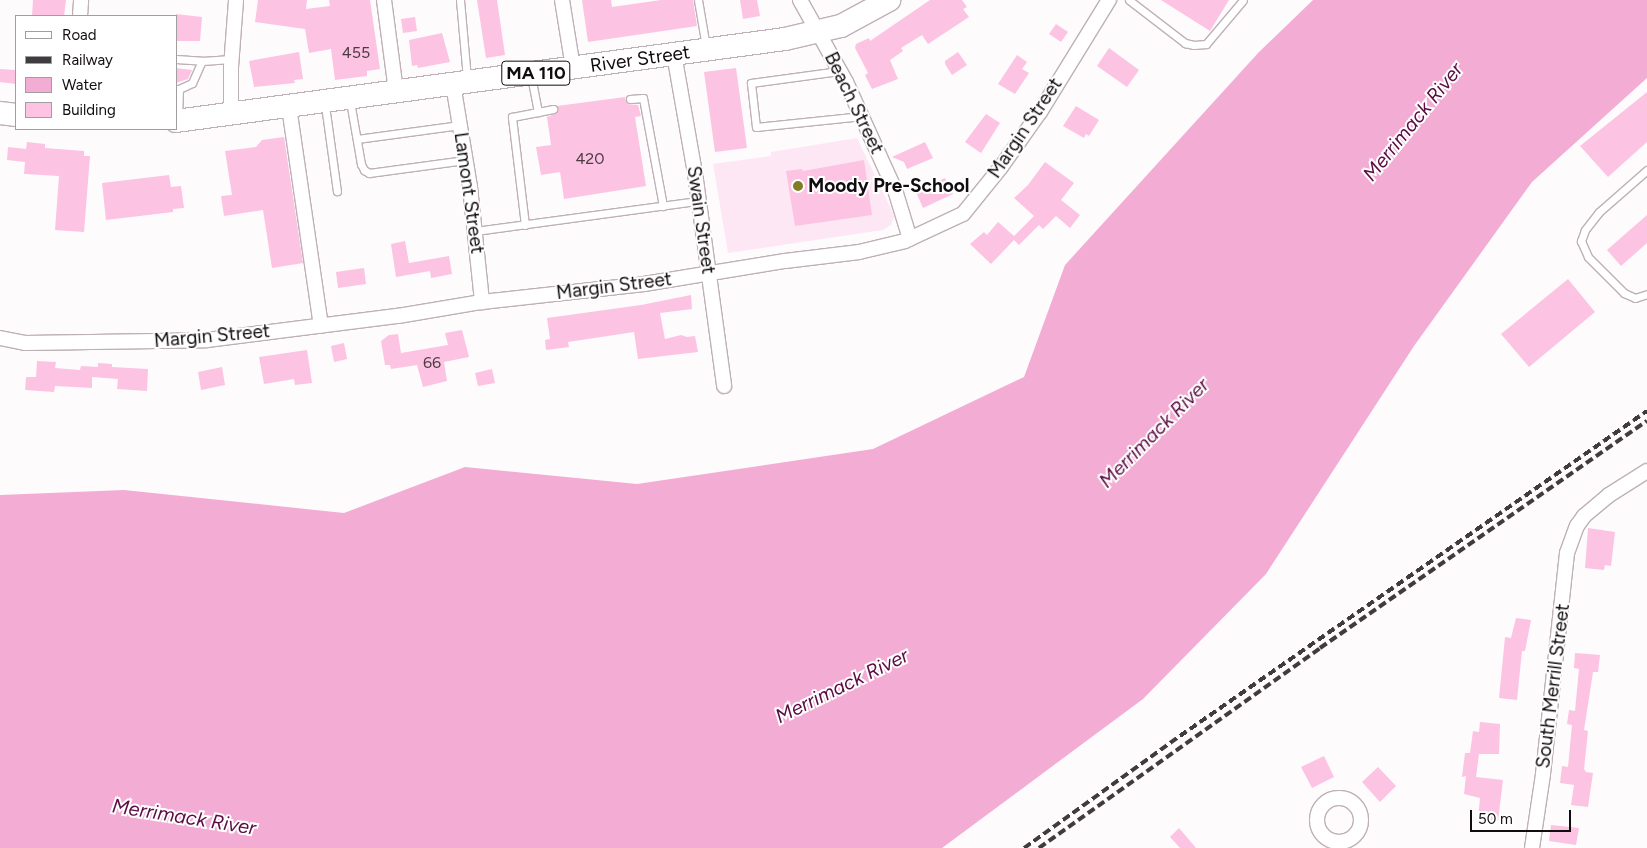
<!DOCTYPE html>
<style>
body{margin:0}
#map{position:relative;width:1647px;height:848px;overflow:hidden;background:#fefbfc;font-family:Figtree,sans-serif}
div>[style]{position:absolute}
[style*='--x']{left:calc(var(--x)*1px);top:calc(var(--y)*1px);width:calc(var(--w)*1px);rotate:calc(var(--a)*1deg)}
.built>*{inset:0;background:#fee7f4}
.water>*{inset:0;background:#f3add5}
.building>*{inset:0;background:#fcc3e3}
.roads{filter:drop-shadow(1px 0 #beb0b8) drop-shadow(-1px 0 #beb0b8) drop-shadow(0 1px #beb0b8) drop-shadow(0 -1px #beb0b8)}
.service>*{height:7px;margin:-3.5px;padding:0 3.5px;transform-origin:3.5px;border-radius:3.5px;background:#fff}
.minor>*{height:14px;margin:-7px;padding:0 7px;transform-origin:7px;border-radius:7px;background:#fff}
.minor>.ring{margin:-7px;padding:0;box-sizing:content-box;background:none;border:14px solid #fff;border-radius:50%}
.primary>*{height:22px;margin:-11px;padding:0 11px;transform-origin:11px;border-radius:11px;background:#fff}
.rail>*{height:4px;margin-top:-2px;transform-origin:0;background:repeating-linear-gradient(90deg,#403b3e 0 8px,transparent 0 12px)}
.dots>*{width:14px;height:14px;translate:-50% -50%;box-sizing:border-box;border:2px solid #fff;border-radius:50%}
span{translate:-50% -50%;white-space:nowrap;text-align:center;line-height:1.15;-webkit-text-stroke:4px #fff;paint-order:stroke}
.number-label{font-size:16px;color:#4c3a44}
.number-label span{-webkit-text-stroke-width:0}
.shield-label span{padding:1px 4px;background:#fff;border:1px solid;border-radius:4px;-webkit-text-stroke-width:0}
.shield-label{font-size:18px;color:#110c0f;font-weight:700}
.street-label{font-size:19px;color:#110c0f}
.poi-label{font-size:19px;color:#110c0f;font-weight:700}
.left{translate:0 -50%;text-align:left}
.water-label{font-size:20px;color:#5c0c44;font-style:italic}
.legend{position:absolute;left:15px;top:15px;width:162px;height:115px;box-sizing:border-box;background:#fff;border:1px solid #a09e9f;margin:0;padding:6px 9px;list-style:none;font-size:15px;color:#110c0f}
.legend li{display:flex;align-items:center;gap:10px;height:25px}
.legend b{width:25px;border:1px solid #a09e9f}
.scale{position:absolute;left:1470px;top:810px;width:101px;height:22px;box-sizing:border-box;border:2px solid #110c0f;border-top:0;padding-left:6px;font-size:15px;line-height:18px;white-space:nowrap;color:#110c0f;-webkit-text-stroke:4px #fff;paint-order:stroke}
</style>
<div id="map">
<div class="built">
<div style="clip-path:polygon(857px 138px,890px 207px,894px 217px,891px 225px,883px 230px,728px 253px,713px 164px,771px 156px,771px 152px)"></div>
</div>
<div class="water">
<div style="clip-path:polygon(1313px 0,1647px 0,1647px 78px,1532px 182px,1414px 346px,1266px 574px,1143px 699px,942px 848px,0 848px,0 495px,124px 490px,344px 513px,465px 467px,637px 484px,873px 449px,1024px 377px,1065px 265px,1259px 52px)"></div>
</div>
<div class="building">
<div style="clip-path:polygon(33px 0,66px 0,64px 16px,32px 16px)"></div>
<div style="clip-path:polygon(258px 0,307px 0,306px 9px,330px 6px,329px 0,370px 0,380px 69px,367px 71px,367px 76px,335px 80px,331px 49px,309px 53px,305px 29px,255px 22px)"></div>
<div style="clip-path:polygon(477px 0,497px 0,505px 55px,486px 58px)"></div>
<div style="clip-path:polygon(582px 0,611px 0,612px 7px,661px 0,693px 0,697px 26px,588px 42px)"></div>
<div style="clip-path:polygon(740px 0,757px 0,760px 16px,743px 19px)"></div>
<div style="clip-path:polygon(930px 0,962px 0,967px 7px,963px 9px,969px 17px,928px 44px,922px 35px,901px 48px,903px 51px,890px 60px,898px 79px,872px 89px,865px 75px,868px 73px,855px 48px,856px 44px,869px 38px,870px 41px)"></div>
<div style="clip-path:polygon(1161px 0,1229px 0,1210px 31px)"></div>
<div style="clip-path:polygon(176px 14px,202px 17px,200px 41px,176px 41px)"></div>
<div style="clip-path:polygon(415px 17px,417px 31px,403px 33px,401px 19px)"></div>
<div style="clip-path:polygon(1056px 24px,1068px 32px,1061px 42px,1049px 34px)"></div>
<div style="clip-path:polygon(442px 33px,450px 62px,418px 68px,417px 65px,412px 66px,409px 40px)"></div>
<div style="clip-path:polygon(1109px 48px,1139px 70px,1127px 87px,1097px 66px)"></div>
<div style="clip-path:polygon(299px 52px,303px 79px,294px 80px,295px 83px,254px 87px,249px 61px)"></div>
<div style="clip-path:polygon(958px 52px,967px 65px,952px 75px,945px 64px,945px 61px)"></div>
<div style="clip-path:polygon(1017px 55px,1027px 62px,1022px 69px,1029px 73px,1015px 94px,998px 84px)"></div>
<div style="clip-path:polygon(176px 68px,192px 70px,188px 79px,176px 83px)"></div>
<div style="clip-path:polygon(736px 68px,747px 148px,715px 152px,704px 72px)"></div>
<div style="clip-path:polygon(0 69px,16px 70px,16px 84px,0 82px)"></div>
<div style="clip-path:polygon(1647px 92px,1647px 142px,1608px 177px,1580px 146px)"></div>
<div style="clip-path:polygon(625px 97px,627px 104px,638px 105px,641px 116px,635px 117px,646px 186px,564px 199px,560px 172px,541px 175px,536px 147px,551px 145px,547px 117px,557px 113px,557px 106px)"></div>
<div style="clip-path:polygon(1076px 106px,1099px 120px,1089px 136px,1086px 134px,1084px 138px,1063px 126px)"></div>
<div style="clip-path:polygon(986px 114px,1000px 123px,981px 153px,965px 142px)"></div>
<div style="clip-path:polygon(284px 137px,303px 263px,272px 268px,263px 210px,224px 216px,221px 196px,232px 195px,225px 151px,256px 147px,262px 140px)"></div>
<div style="clip-path:polygon(27px 142px,45px 144px,45px 148px,84px 151px,84px 156px,90px 156px,84px 232px,55px 230px,59px 176px,24px 174px,25px 162px,7px 160px,8px 147px,26px 149px)"></div>
<div style="clip-path:polygon(925px 142px,933px 158px,907px 169px,904px 162px,892px 157px)"></div>
<div style="clip-path:polygon(864px 160px,872px 215px,795px 226px,786px 171px,802px 169px,803px 171px)"></div>
<div style="clip-path:polygon(1045px 162px,1074px 183px,1061px 200px,1080px 215px,1070px 228px,1056px 216px,1043px 229px,1039px 225px,1019px 245px,1014px 240px,991px 264px,970px 244px,984px 232px,987px 235px,998px 222px,1014px 236px,1034px 216px,1014px 198px,1028px 185px)"></div>
<div style="clip-path:polygon(169px 175px,171px 187px,181px 186px,184px 208px,173px 209px,173px 212px,106px 220px,102px 183px)"></div>
<div style="clip-path:polygon(945px 178px,953px 194px,923px 208px,916px 192px)"></div>
<div style="clip-path:polygon(1647px 215px,1647px 243px,1621px 266px,1607px 250px)"></div>
<div style="clip-path:polygon(405px 241px,409px 263px,449px 256px,452px 274px,431px 278px,430px 271px,396px 277px,391px 244px)"></div>
<div style="clip-path:polygon(364px 268px,366px 284px,338px 288px,336px 272px)"></div>
<div style="clip-path:polygon(1568px 279px,1595px 312px,1529px 367px,1501px 334px)"></div>
<div style="clip-path:polygon(691px 295px,692px 309px,660px 313px,665px 339px,681px 335px,687px 337px,695px 336px,698px 352px,638px 359px,634px 332px,568px 342px,569px 347px,546px 350px,545px 340px,550px 339px,547px 318px,641px 305px)"></div>
<div style="clip-path:polygon(462px 330px,469px 357px,444px 362px,447px 381px,423px 387px,417px 365px,391px 369px,390px 365px,385px 365px,381px 341px,389px 335px,398px 334px,401px 353px,448px 345px,445px 333px)"></div>
<div style="clip-path:polygon(344px 343px,347px 359px,334px 362px,331px 346px)"></div>
<div style="clip-path:polygon(307px 350px,312px 383px,295px 385px,294px 379px,264px 384px,259px 357px)"></div>
<div style="clip-path:polygon(37px 361px,56px 362px,55px 368px,80px 370px,81px 366px,98px 367px,98px 363px,112px 364px,112px 367px,148px 369px,147px 391px,117px 389px,118px 379px,92px 377px,92px 388px,55px 386px,54px 392px,25px 390px,26px 377px,36px 377px)"></div>
<div style="clip-path:polygon(222px 367px,225px 385px,201px 390px,198px 372px)"></div>
<div style="clip-path:polygon(492px 369px,495px 383px,478px 386px,475px 373px)"></div>
<div style="clip-path:polygon(1588px 528px,1615px 532px,1611px 566px,1605px 565px,1604px 570px,1585px 568px)"></div>
<div style="clip-path:polygon(1516px 618px,1531px 620px,1525px 651px,1522px 651px,1517px 700px,1499px 698px,1505px 637px,1511px 638px)"></div>
<div style="clip-path:polygon(1575px 653px,1600px 655px,1598px 672px,1593px 672px,1584px 730px,1588px 731px,1584px 769px,1586px 772px,1593px 773px,1588px 807px,1571px 805px,1574px 785px,1560px 783px,1562px 766px,1568px 767px,1572px 725px,1567px 724px,1569px 710px,1575px 711px,1579px 669px,1574px 668px)"></div>
<div style="clip-path:polygon(1480px 722px,1500px 724px,1499px 754px,1479px 754px,1476px 777px,1503px 780px,1498px 821px,1478px 819px,1480px 798px,1464px 794px,1466px 776px,1462px 777px,1465px 753px,1470px 753px,1473px 731px,1479px 732px)"></div>
<div style="clip-path:polygon(1324px 756px,1334px 777px,1312px 788px,1301px 767px)"></div>
<div style="clip-path:polygon(1378px 767px,1396px 786px,1380px 802px,1362px 782px)"></div>
<div style="clip-path:polygon(1551px 825px,1579px 828px,1576px 845px,1549px 841px)"></div>
<div style="clip-path:polygon(1179px 828px,1196px 848px,1180px 848px,1170px 837px)"></div>
</div>
<div class="roads">
<div class="service">
<div style="--x:460;--y:0;--w:79;--a:84.9"></div>
<div style="--x:698;--y:0;--w:48;--a:80.3"></div>
<div style="--x:1129;--y:0;--w:71;--a:37.5"></div>
<div style="--x:1185;--y:43;--w:9;--a:13"></div>
<div style="--x:1194;--y:45;--w:12;--a:-5"></div>
<div style="--x:1206;--y:44;--w:57;--a:-49.9"></div>
<div style="--x:176;--y:59;--w:26;--a:4"></div>
<div style="--x:202;--y:61;--w:29;--a:-4"></div>
<div style="--x:839;--y:71;--w:89;--a:172.2"></div>
<div style="--x:751;--y:83;--w:44;--a:83.5"></div>
<div style="--x:756;--y:127;--w:107;--a:-5.9"></div>
<div style="--x:531;--y:76;--w:37;--a:79"></div>
<div style="--x:177;--y:89;--w:2;--a:0"></div>
<div style="--x:179;--y:89;--w:29;--a:92"></div>
<div style="--x:179;--y:89;--w:14;--a:-25"></div>
<div style="--x:192;--y:83;--w:24;--a:-66"></div>
<div style="--x:630;--y:99;--w:13;--a:-4"></div>
<div style="--x:643;--y:98;--w:110;--a:79.5"></div>
<div style="--x:350;--y:101;--w:64;--a:80.1"></div>
<div style="--x:361;--y:164;--w:7;--a:63"></div>
<div style="--x:364;--y:170;--w:6;--a:31"></div>
<div style="--x:369;--y:173;--w:97;--a:-7.7"></div>
<div style="--x:325;--y:105;--w:87;--a:82.1"></div>
<div style="--x:357;--y:139;--w:104;--a:-7.7"></div>
<div style="--x:1647;--y:170;--w:64;--a:138.8"></div>
<div style="--x:1599;--y:212;--w:23;--a:128"></div>
<div style="--x:1585;--y:230;--w:12;--a:110"></div>
<div style="--x:1581;--y:241;--w:17;--a:66"></div>
<div style="--x:1588;--y:257;--w:51;--a:45"></div>
<div style="--x:1624;--y:293;--w:12;--a:24"></div>
<div style="--x:1635;--y:298;--w:13;--a:-18"></div>
<div style="--x:525;--y:225;--w:109;--a:-96.9"></div>
<div style="--x:512;--y:117;--w:42;--a:-11"></div>
<div style="--x:475;--y:231;--w:225;--a:-7.7"></div>
</div>
<div class="minor">
<div style="--x:384;--y:0;--w:92;--a:82.5"></div>
<div style="--x:562;--y:0;--w:69;--a:80.8"></div>
<div style="--x:800;--y:0;--w:94;--a:60.7"></div>
<div style="--x:846;--y:82;--w:119;--a:65.6"></div>
<div style="--x:895;--y:190;--w:51;--a:73"></div>
<div style="--x:80;--y:16;--w:16;--a:-86"></div>
<div style="--x:674;--y:54;--w:121;--a:80"></div>
<div style="--x:695;--y:173;--w:215;--a:82.2"></div>
<div style="--x:453;--y:84;--w:104;--a:80.6"></div>
<div style="--x:470;--y:187;--w:116;--a:84"></div>
<div style="--x:289;--y:107;--w:221;--a:81.7"></div>
<div style="--x:231;--y:115;--w:48;--a:-90"></div>
<div style="--x:231;--y:67;--w:67;--a:-85.7"></div>
<div style="--x:0;--y:338;--w:25;--a:11"></div>
<div style="--x:25;--y:343;--w:182;--a:-0.9"></div>
<div style="--x:207;--y:340;--w:193;--a:-7.2"></div>
<div style="--x:398;--y:316;--w:85;--a:-9.5"></div>
<div style="--x:482;--y:302;--w:163;--a:-6.3"></div>
<div style="--x:644;--y:284;--w:143;--a:-9.3"></div>
<div style="--x:785;--y:261;--w:75;--a:-6.9"></div>
<div style="--x:859;--y:252;--w:47;--a:-13.4"></div>
<div style="--x:905;--y:241;--w:64;--a:-25"></div>
<div style="--x:963;--y:214;--w:60;--a:-51"></div>
<div style="--x:1001;--y:167;--w:67;--a:-54.7"></div>
<div style="--x:1040;--y:112;--w:132;--a:-58.4"></div>
<div class="ring" style="left:1317px;top:798px;width:30px;height:30px"></div>
<div style="--x:1532;--y:848;--w:75;--a:-81.5"></div>
<div style="--x:1543;--y:774;--w:222;--a:-83.8"></div>
<div style="--x:1567;--y:553;--w:29;--a:-70"></div>
<div style="--x:1577;--y:526;--w:12;--a:-55"></div>
<div style="--x:1584;--y:516;--w:33;--a:-40"></div>
<div style="--x:1609;--y:495;--w:45;--a:-32.3"></div>
</div>
<div class="primary">
<div style="--x:0;--y:113;--w:16;--a:7"></div>
<div style="--x:176;--y:121;--w:614;--a:-7.67"></div>
<div style="--x:785;--y:39;--w:57;--a:-13.1"></div>
<div style="--x:841;--y:26;--w:55;--a:-28.4"></div>
</div>
</div>
<div class="rail">
<div style="--x:1024;--y:848;--w:192;--a:-35.7"></div>
<div style="--x:1180;--y:736;--w:569;--a:-34.84"></div>
<div style="--x:1039;--y:848;--w:345;--a:-35.4"></div>
<div style="--x:1320;--y:648;--w:398;--a:-34.8"></div>
</div>
<div class="dots">
<div style="left:798px;top:186px;background:#807d25"></div>
</div>
<div class="number-label">
<span style="left:356px;top:53px">455</span>
<span style="left:590px;top:159px">420</span>
<span style="left:432px;top:363px">66</span>
</div>
<div class="shield-label">
<span style="left:536px;top:73px">MA 110</span>
</div>
<div class="street-label">
<span style="left:640px;top:59px;rotate:-8deg">River Street</span>
<span style="left:854px;top:103px;rotate:64deg">Beach Street</span>
<span style="left:1025px;top:128px;rotate:-56deg">Margin Street</span>
<span style="left:469px;top:193px;rotate:82deg">Lamont Street</span>
<span style="left:701px;top:220px;rotate:82deg">Swain Street</span>
<span style="left:614px;top:286px;rotate:-7deg">Margin Street</span>
<span style="left:212px;top:336px;rotate:-5deg">Margin Street</span>
<span style="left:1553px;top:686px;rotate:-83deg">South Merrill Street</span>
</div>
<div class="poi-label">
<span class="left" style="left:808px;top:186px">Moody Pre-School</span>
</div>
<div class="water-label">
<span style="left:1413px;top:122px;rotate:-51deg">Merrimack River</span>
<span style="left:1154px;top:433px;rotate:-45deg">Merrimack River</span>
<span style="left:842px;top:686px;rotate:-26deg">Merrimack River</span>
<span style="left:184px;top:817px;rotate:9deg">Merrimack River</span>
</div>
<ul class="legend">
<li><b style="height:6px;background:#fff"></b>Road</li>
<li><b style="height:6px;background:#403b3e"></b>Railway</li>
<li><b style="height:14px;background:#f3add5"></b>Water</li>
<li><b style="height:14px;background:#fcc3e3"></b>Building</li>
</ul>
<div class="scale">50 m</div>
</div>
